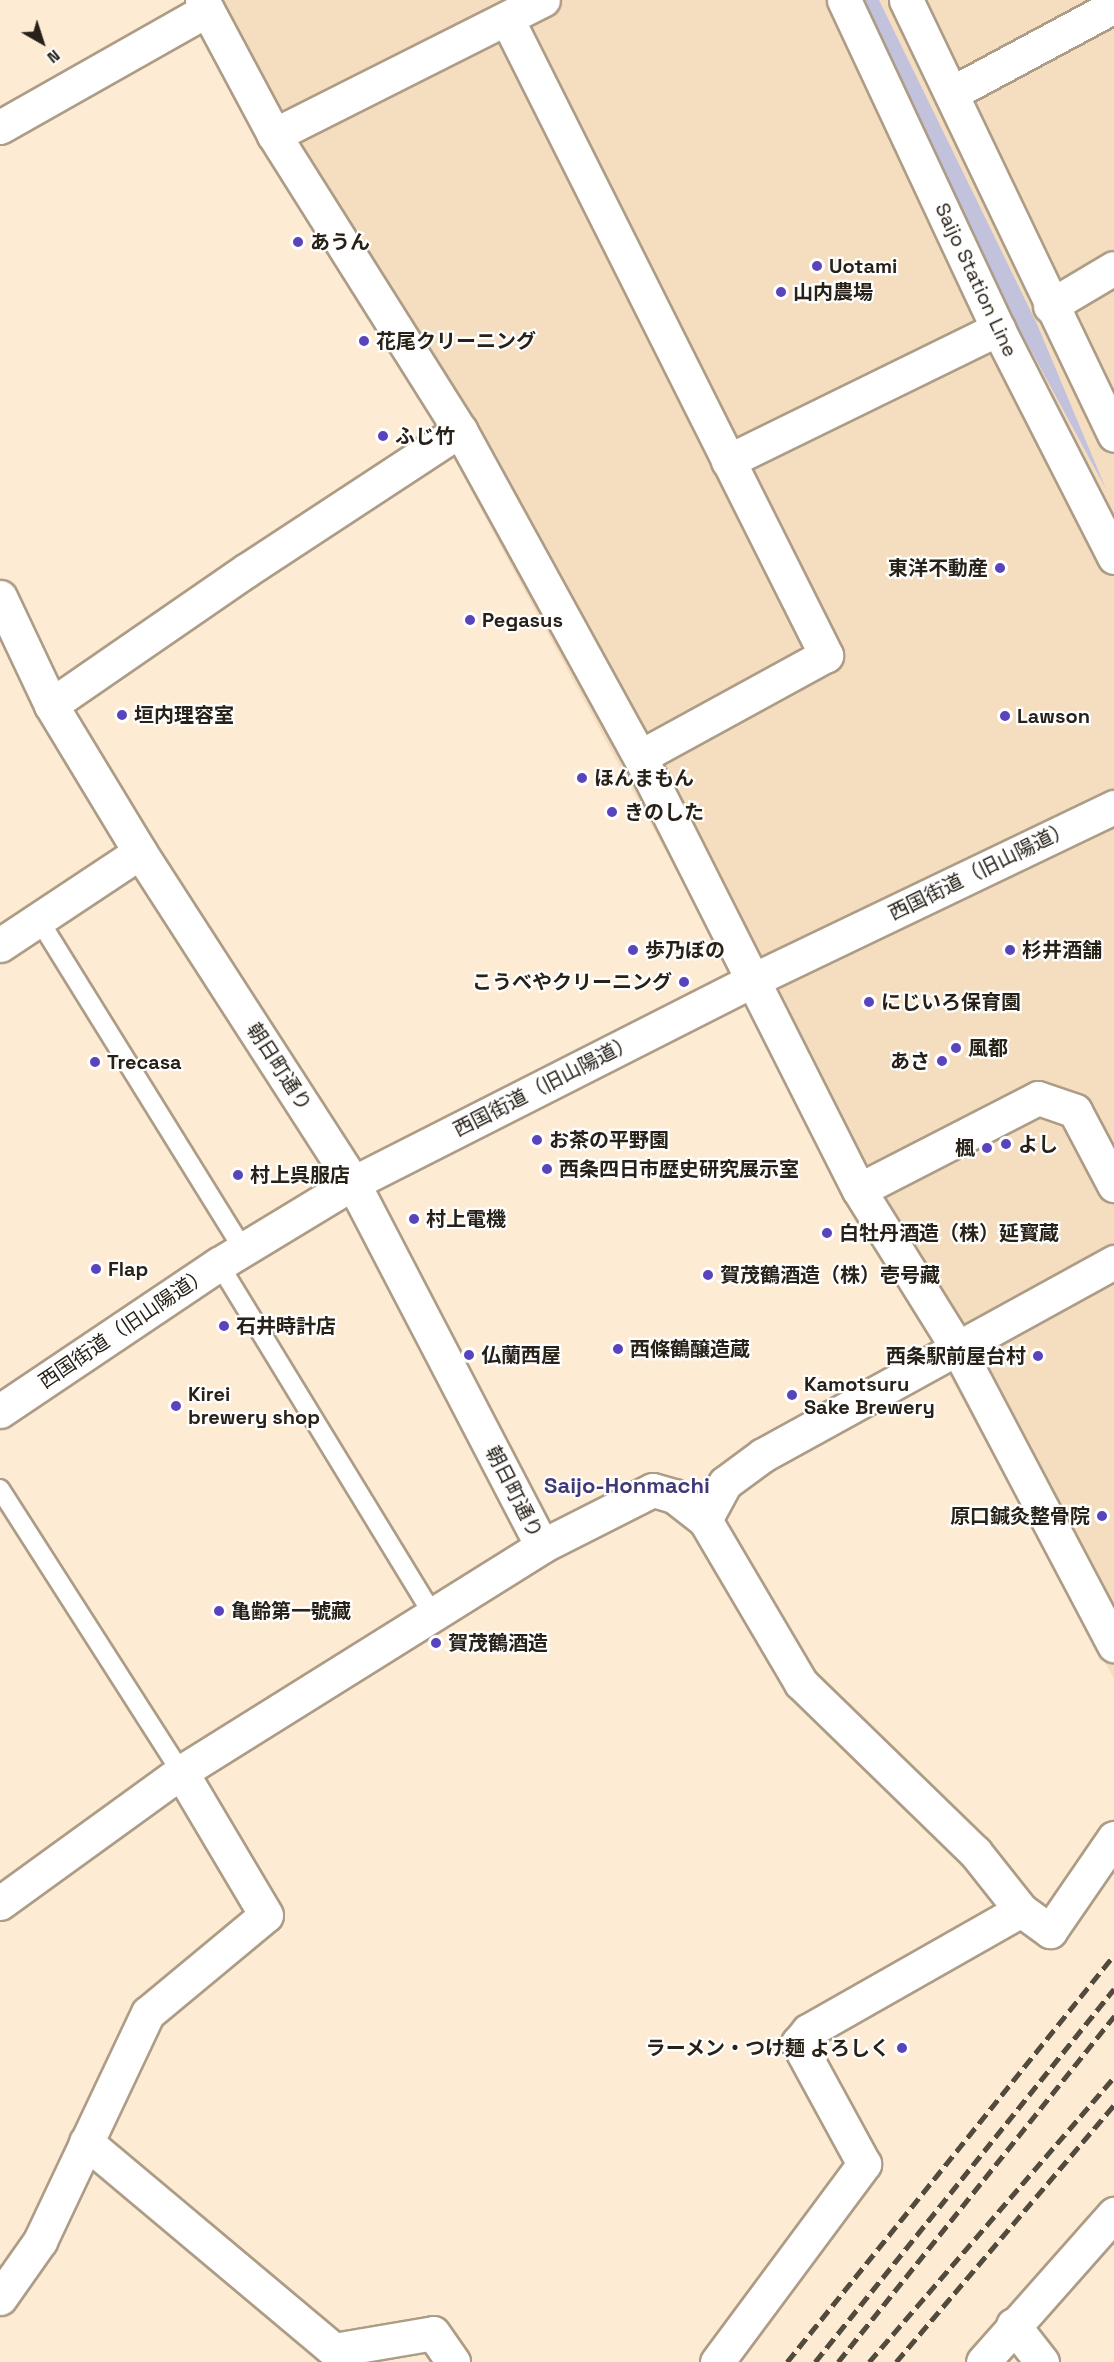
<!DOCTYPE html>
<meta charset="utf-8">
<style>
body{margin:0}
#map{position:relative;width:1114px;height:2362px;overflow:hidden;background:#fdebd3;font-family:"Space Grotesk","Noto Sans JP",sans-serif}
div>[style]{position:absolute}
[style*='--x']{left:calc(var(--x)*1px);top:calc(var(--y)*1px);width:calc(var(--w)*1px);rotate:calc(var(--a)*1deg)}
.built>*{inset:0;background:#f5dec0}
.green>*{inset:0;background:#c2c2dd}
.roads{filter:drop-shadow(2px 0 #ad9c86) drop-shadow(-2px 0 #ad9c86) drop-shadow(0 2px #ad9c86) drop-shadow(0 -2px #ad9c86)}
.service>*{height:18px;margin:-9px;padding:0 9px;transform-origin:9px;border-radius:9px;background:#fff}
.minor>*{height:33px;margin:-16.5px;padding:0 16.5px;transform-origin:16.5px;border-radius:16.5px;background:#fff}
.tertiary>*{height:33px;margin:-16.5px;padding:0 16.5px;transform-origin:16.5px;border-radius:16.5px;background:#fff}
.secondary>*{height:33px;margin:-16.5px;padding:0 16.5px;transform-origin:16.5px;border-radius:16.5px;background:#fff}
.rail>*{height:4.5px;margin-top:-2.25px;transform-origin:0;background:repeating-linear-gradient(90deg,#534a3e 0 12px,transparent 0 18px)}
.dots>*{width:16px;height:16px;translate:-50% -50%;box-sizing:border-box;border:3px solid #fff;border-radius:50%}
span{translate:-50% -50%;white-space:nowrap;text-align:center;line-height:1.15;-webkit-text-stroke:4.5px #fff;paint-order:stroke}
.poi-label{font-size:20px;color:#272118;font-weight:700}
.left{translate:0 -50%;text-align:left}
.right{translate:-100% -50%;text-align:right}
.street-label{font-size:20px;color:#272118}
.quarter-label{font-size:22px;color:#403a77;font-weight:700}
.north{position:absolute;left:12px;top:12px;width:60px;height:60px;-webkit-text-stroke:4px #fff;paint-order:stroke;rotate:141deg;font-size:16px;font-weight:700;line-height:24px;text-align:center;color:#272118}
.north::after{content:'';display:block;margin:auto;width:21px;height:27px;background:#272118;clip-path:polygon(50% 0,100% 100%,50% 72%,0 100%)}
</style>
<div id="map">
<div class="built">
<div style="clip-path:polygon(209px 0,1114px 0,1114px 1679px,529px 599px)"></div>
</div>
<div class="green">
<div style="clip-path:polygon(863px 0,879px 0,1037px 324px,1106px 489px,1002px 297px)"></div>
</div>
<div class="roads">
<div class="service">
<div style="--x:39;--y:920;--w:389;--a:58.2"></div>
<div style="--x:219;--y:1264;--w:411;--a:58.6"></div>
<div style="--x:0;--y:1489;--w:336;--a:57.4"></div>
</div>
<div class="minor">
<div style="--x:202;--y:0;--w:153;--a:61.9"></div>
<div style="--x:274;--y:135;--w:349;--a:57.8"></div>
<div style="--x:460;--y:430;--w:373;--a:61.2"></div>
<div style="--x:640;--y:757;--w:485;--a:63.2"></div>
<div style="--x:859;--y:1190;--w:187;--a:58.1"></div>
<div style="--x:958;--y:1349;--w:335;--a:62.2"></div>
<div style="--x:507;--y:19;--w:712;--a:63.36"></div>
<div style="--x:826;--y:655;--w:212;--a:151.3"></div>
<div style="--x:952;--y:93;--w:184;--a:-28.2"></div>
<div style="--x:0;--y:127;--w:238;--a:-29.5"></div>
<div style="--x:274;--y:135;--w:301;--a:-26.7"></div>
<div style="--x:1050;--y:306;--w:74;--a:-30.7"></div>
<div style="--x:728;--y:461;--w:301;--a:-26.1"></div>
<div style="--x:0;--y:597;--w:119;--a:64.7"></div>
<div style="--x:51;--y:705;--w:172;--a:58.8"></div>
<div style="--x:140;--y:852;--w:394;--a:57.2"></div>
<div style="--x:353;--y:1183;--w:409;--a:62.5"></div>
<div style="--x:51;--y:705;--w:238;--a:-34.6"></div>
<div style="--x:247;--y:570;--w:255;--a:-33.3"></div>
<div style="--x:0;--y:945;--w:168;--a:-33.6"></div>
<div style="--x:859;--y:1190;--w:201;--a:-27.2"></div>
<div style="--x:1038;--y:1098;--w:39;--a:19"></div>
<div style="--x:1075;--y:1111;--w:84;--a:62.2"></div>
<div style="--x:705;--y:1520;--w:42;--a:-61.6"></div>
<div style="--x:725;--y:1483;--w:47;--a:-36.4"></div>
<div style="--x:763;--y:1455;--w:401;--a:-28.8"></div>
<div style="--x:0;--y:1903;--w:223;--a:-35.9"></div>
<div style="--x:181;--y:1772;--w:426;--a:-32"></div>
<div style="--x:542;--y:1546;--w:124;--a:-26.8"></div>
<div style="--x:653;--y:1490;--w:22;--a:16"></div>
<div style="--x:674;--y:1496;--w:39;--a:38"></div>
<div style="--x:705;--y:1520;--w:189;--a:59.5"></div>
<div style="--x:801;--y:1683;--w:243;--a:44.2"></div>
<div style="--x:975;--y:1852;--w:74;--a:51.6"></div>
<div style="--x:1021;--y:1910;--w:36;--a:36"></div>
<div style="--x:1050;--y:1931;--w:113;--a:-55.5"></div>
<div style="--x:86;--y:2142;--w:324;--a:40"></div>
<div style="--x:334;--y:2350;--w:100;--a:-9.7"></div>
<div style="--x:433;--y:2333;--w:35;--a:55"></div>
<div style="--x:0;--y:2298;--w:70;--a:-54.9"></div>
<div style="--x:40;--y:2241;--w:252;--a:-64.7"></div>
<div style="--x:148;--y:2013;--w:153;--a:-39.7"></div>
<div style="--x:266;--y:1915;--w:166;--a:-120.7"></div>
<div style="--x:1013;--y:2325;--w:47;--a:51.9"></div>
<div style="--x:717;--y:2362;--w:247;--a:-53.4"></div>
<div style="--x:864;--y:2164;--w:138;--a:-118.6"></div>
<div style="--x:798;--y:2043;--w:16;--a:-50"></div>
<div style="--x:808;--y:2031;--w:245;--a:-29.6"></div>
<div style="--x:983;--y:2362;--w:198;--a:-48.5"></div>
</div>
<div class="tertiary">
<div style="--x:0;--y:1411;--w:264;--a:-33.9"></div>
<div style="--x:219;--y:1264;--w:157;--a:-31.2"></div>
<div style="--x:353;--y:1183;--w:446;--a:-26.9"></div>
<div style="--x:751;--y:981;--w:403;--a:-25.6"></div>
</div>
<div class="secondary">
<div style="--x:844;--y:0;--w:363;--a:64.9"></div>
<div style="--x:998;--y:329;--w:256;--a:63"></div>
<div style="--x:906;--y:0;--w:482;--a:64.4"></div>
</div>
</div>
<div class="rail">
<div style="--x:787;--y:2362;--w:522;--a:-51.22"></div>
<div style="--x:815;--y:2362;--w:478;--a:-51.3"></div>
<div style="--x:838;--y:2362;--w:443;--a:-51.4"></div>
<div style="--x:869;--y:2362;--w:376;--a:-49.3"></div>
<div style="--x:896;--y:2362;--w:337;--a:-49.7"></div>
</div>
<div class="dots">
<div style="left:298px;top:242px;background:#5944bc"></div>
<div style="left:817px;top:266px;background:#5944bc"></div>
<div style="left:781px;top:292px;background:#5944bc"></div>
<div style="left:364px;top:341px;background:#5944bc"></div>
<div style="left:383px;top:436px;background:#5944bc"></div>
<div style="left:1000px;top:568px;background:#5944bc"></div>
<div style="left:470px;top:620px;background:#5944bc"></div>
<div style="left:122px;top:715px;background:#5944bc"></div>
<div style="left:1005px;top:716px;background:#5944bc"></div>
<div style="left:582px;top:778px;background:#5944bc"></div>
<div style="left:612px;top:812px;background:#5944bc"></div>
<div style="left:633px;top:950px;background:#5944bc"></div>
<div style="left:1010px;top:950px;background:#5944bc"></div>
<div style="left:684px;top:982px;background:#5944bc"></div>
<div style="left:869px;top:1002px;background:#5944bc"></div>
<div style="left:956px;top:1048px;background:#5944bc"></div>
<div style="left:942px;top:1061px;background:#5944bc"></div>
<div style="left:95px;top:1062px;background:#5944bc"></div>
<div style="left:537px;top:1140px;background:#5944bc"></div>
<div style="left:1006px;top:1144px;background:#5944bc"></div>
<div style="left:987px;top:1148px;background:#5944bc"></div>
<div style="left:547px;top:1169px;background:#5944bc"></div>
<div style="left:238px;top:1175px;background:#5944bc"></div>
<div style="left:414px;top:1219px;background:#5944bc"></div>
<div style="left:827px;top:1233px;background:#5944bc"></div>
<div style="left:96px;top:1269px;background:#5944bc"></div>
<div style="left:708px;top:1275px;background:#5944bc"></div>
<div style="left:224px;top:1326px;background:#5944bc"></div>
<div style="left:618px;top:1349px;background:#5944bc"></div>
<div style="left:469px;top:1355px;background:#5944bc"></div>
<div style="left:1038px;top:1356px;background:#5944bc"></div>
<div style="left:792px;top:1395px;background:#5944bc"></div>
<div style="left:176px;top:1406px;background:#5944bc"></div>
<div style="left:1102px;top:1516px;background:#5944bc"></div>
<div style="left:219px;top:1611px;background:#5944bc"></div>
<div style="left:436px;top:1643px;background:#5944bc"></div>
<div style="left:902px;top:2048px;background:#5944bc"></div>
</div>
<div class="poi-label">
<span class="left" style="left:310px;top:242px">あうん</span>
<span class="left" style="left:829px;top:266px">Uotami</span>
<span class="left" style="left:793px;top:292px">山内農場</span>
<span class="left" style="left:376px;top:341px">花尾クリーニング</span>
<span class="left" style="left:395px;top:436px">ふじ竹</span>
<span class="right" style="left:988px;top:568px">東洋不動産</span>
<span class="left" style="left:482px;top:620px">Pegasus</span>
<span class="left" style="left:134px;top:715px">垣内理容室</span>
<span class="left" style="left:1017px;top:716px">Lawson</span>
<span class="left" style="left:594px;top:778px">ほんまもん</span>
<span class="left" style="left:624px;top:812px">きのした</span>
<span class="left" style="left:645px;top:950px">歩乃ぼの</span>
<span class="left" style="left:1022px;top:950px">杉井酒舗</span>
<span class="right" style="left:672px;top:982px">こうべやクリーニング</span>
<span class="left" style="left:881px;top:1002px">にじいろ保育園</span>
<span class="left" style="left:968px;top:1048px">風都</span>
<span class="right" style="left:930px;top:1061px">あさ</span>
<span class="left" style="left:107px;top:1062px">Trecasa</span>
<span class="left" style="left:549px;top:1140px">お茶の平野園</span>
<span class="left" style="left:1018px;top:1144px">よし</span>
<span class="right" style="left:975px;top:1148px">楓</span>
<span class="left" style="left:559px;top:1169px">西条四日市歴史研究展示室</span>
<span class="left" style="left:250px;top:1175px">村上呉服店</span>
<span class="left" style="left:426px;top:1219px">村上電機</span>
<span class="left" style="left:839px;top:1233px">白牡丹酒造（株）延寳蔵</span>
<span class="left" style="left:108px;top:1269px">Flap</span>
<span class="left" style="left:720px;top:1275px">賀茂鶴酒造（株）壱号藏</span>
<span class="left" style="left:236px;top:1326px">石井時計店</span>
<span class="left" style="left:630px;top:1349px">西條鶴醸造蔵</span>
<span class="left" style="left:481px;top:1355px">仏蘭西屋</span>
<span class="right" style="left:1026px;top:1356px">西条駅前屋台村</span>
<span class="left" style="left:804px;top:1396px">Kamotsuru<br>Sake Brewery</span>
<span class="left" style="left:188px;top:1406px">Kirei<br>brewery shop</span>
<span class="right" style="left:1090px;top:1516px">原口鍼灸整骨院</span>
<span class="left" style="left:231px;top:1611px">亀齢第一號藏</span>
<span class="left" style="left:448px;top:1643px">賀茂鶴酒造</span>
<span class="right" style="left:890px;top:2048px">ラーメン・つけ麺 よろしく</span>
</div>
<div class="street-label">
<span style="left:976px;top:280px;rotate:65deg">Saijo Station Line</span>
<span style="left:980px;top:871px;rotate:-26deg">西国街道（旧山陽道）</span>
<span style="left:279px;top:1067px;rotate:57deg">朝日町通り</span>
<span style="left:544px;top:1086px;rotate:-27deg">西国街道（旧山陽道）</span>
<span style="left:124px;top:1328px;rotate:-34deg">西国街道（旧山陽道）</span>
<span style="left:514px;top:1492px;rotate:63deg">朝日町通り</span>
</div>
<div class="quarter-label">
<span style="left:627px;top:1486px">Saijo-Honmachi</span>
</div>
<div class="north">N</div>
</div>
